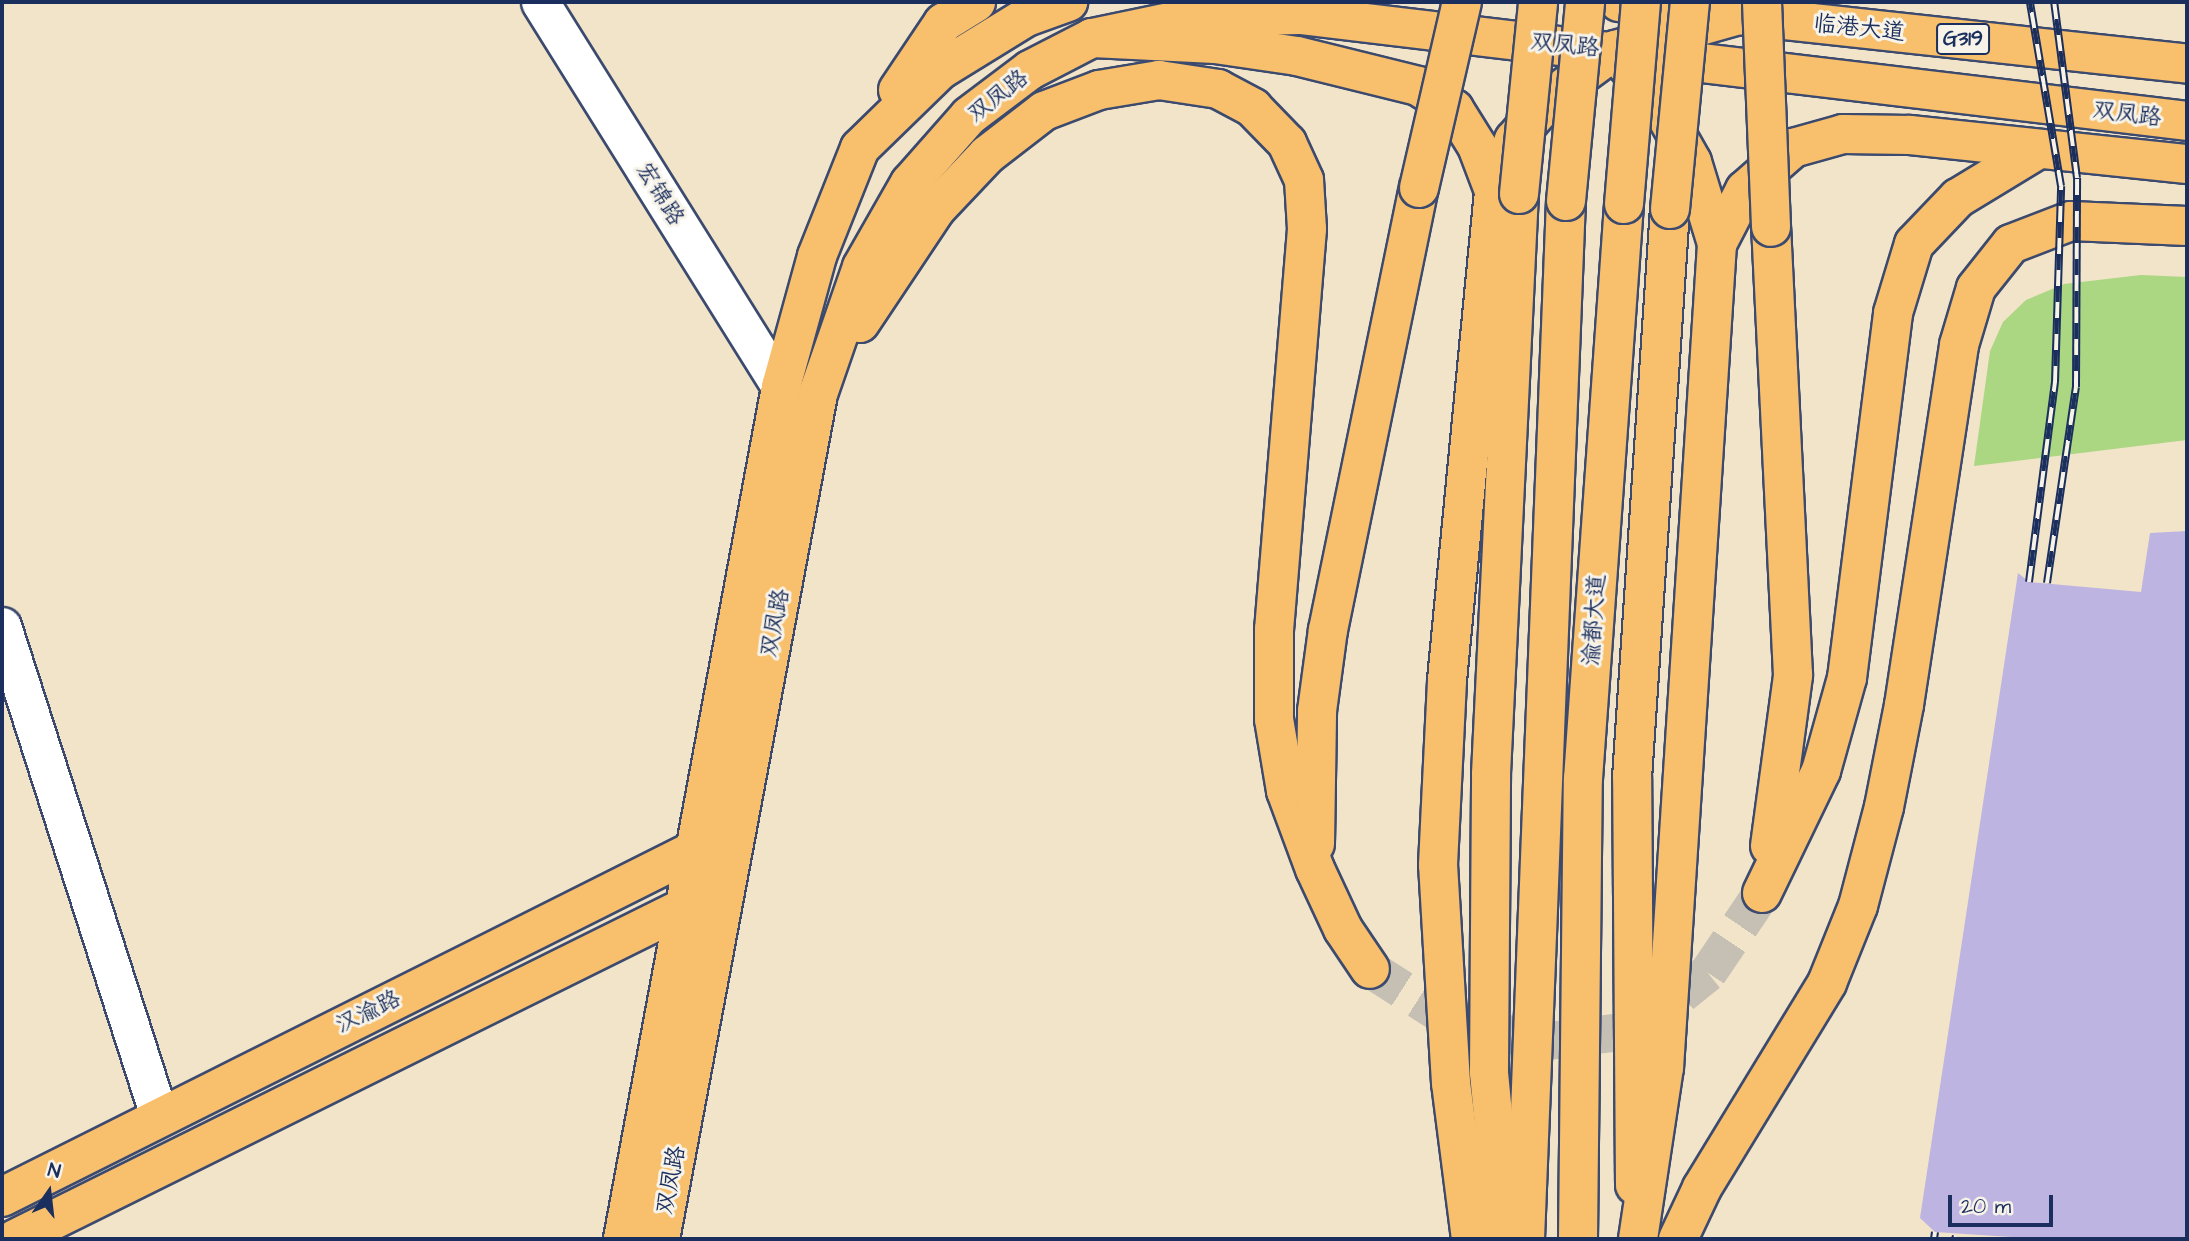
<!DOCTYPE html>
<meta charset="utf-8">
<style>
body{margin:0}
#map{position:relative;width:2189px;height:1241px;overflow:hidden;background:#f1e4c9;font-family:"Architects Daughter","LXGW WenKai TC",sans-serif}
div>[style]{position:absolute}
[style*='--x']{left:calc(var(--x)*1px);top:calc(var(--y)*1px);width:calc(var(--w)*1px);rotate:calc(var(--a)*1deg)}
.green>*{inset:0;background:#abd682}
.building>*{inset:0;background:#bdb4e1}
.major-tunnel>*{height:38px;margin-top:-19px;transform-origin:0;background:repeating-linear-gradient(90deg,#c6c0b4 0 38px,transparent 0 57px)}
.roads{filter:drop-shadow(2px 0 #3b4a6e) drop-shadow(-2px 0 #3b4a6e) drop-shadow(0 2px #3b4a6e) drop-shadow(0 -2px #3b4a6e)}
.minor>*{height:37px;margin:-18.5px;padding:0 18.5px;transform-origin:18.5px;border-radius:18.5px;background:#fff}
.major>*{height:38px;margin:-19px;padding:0 19px;transform-origin:19px;border-radius:19px;background:#f8bf6c}
.highway>*{height:38px;margin:-19px;padding:0 19px;transform-origin:19px;border-radius:19px;background:#f8bf6c}
.rail>*{height:8px;margin-top:-4px;transform-origin:0;background:repeating-linear-gradient(90deg,#f7f3e8 0 16px,#1b2f5e 0 32px);box-sizing:border-box;border-block:2px solid #1b2f5e}
.bridges{filter:drop-shadow(2px 0 #3b4a6e) drop-shadow(-2px 0 #3b4a6e) drop-shadow(0 2px #3b4a6e) drop-shadow(0 -2px #3b4a6e)}
.major-bridge>*{height:38px;margin:-19px;padding:0 19px;transform-origin:19px;border-radius:19px;background:#f8bf6c}
.highway-bridge>*{height:38px;margin:-19px;padding:0 19px;transform-origin:19px;border-radius:19px;background:#f8bf6c}
span{translate:-50% -50%;white-space:nowrap;text-align:center;line-height:1.15;-webkit-text-stroke:6px #f7f3e8;paint-order:stroke}
.shield-label span{padding:2px 5px;background:#f7f3e8;border:2px solid;border-radius:5px;-webkit-text-stroke-width:0}
.shield-label{font-size:21px;color:#1b2f5e;font-weight:700}
.street-label{font-size:23px;color:#1b2f5e}
.frame{position:absolute;inset:0;border:4px solid #1b2f5e;pointer-events:none}
.north{position:absolute;left:14px;top:1157px;width:70px;height:70px;-webkit-text-stroke:5px #f7f3e8;paint-order:stroke;rotate:14deg;font-size:19px;font-weight:700;line-height:28px;text-align:center;color:#1b2f5e}
.north::after{content:'';display:block;margin:auto;width:24px;height:32px;background:#1b2f5e;clip-path:polygon(50% 0,100% 100%,50% 72%,0 100%)}
.scale{position:absolute;left:1948px;top:1195px;width:105px;height:32px;box-sizing:border-box;border:4px solid #1b2f5e;border-top:0;padding-left:9px;font-size:21px;line-height:24px;white-space:nowrap;color:#1b2f5e;-webkit-text-stroke:5px #f7f3e8;paint-order:stroke}
</style>
<div id="map">
<div class="green">
<div style="clip-path:polygon(2141px 275px,2187px 277px,2187px 440px,1974px 466px,1990px 351px,2003px 322px,2026px 300px,2064px 284px)"></div>
</div>
<div class="building">
<div style="clip-path:polygon(2187px 531px,2187px 1239px,2043px 1239px,1935px 1232px,1920px 1218px,2018px 573px,2029px 582px,2141px 592px,2150px 533px)"></div>
</div>
<div class="major-tunnel">
<div style="--x:1370;--y:969;--w:95;--a:32.5"></div>
<div style="--x:1450;--y:1020;--w:94;--a:13.6"></div>
<div style="--x:1541;--y:1042;--w:97;--a:-7.1"></div>
<div style="--x:1637;--y:1030;--w:91;--a:-38.8"></div>
<div style="--x:1708;--y:973;--w:97;--a:-56"></div>
</div>
<div class="roads">
<div class="minor">
<div style="--x:540;--y:2;--w:454;--a:58"></div>
<div style="--x:2;--y:626;--w:515;--a:72.23"></div>
</div>
<div class="major">
<div style="--x:1619;--y:2;--w:105;--a:6"></div>
<div style="--x:1619;--y:56;--w:66;--a:50.5"></div>
<div style="--x:1661;--y:107;--w:63;--a:60.6"></div>
<div style="--x:1692;--y:162;--w:86;--a:73"></div>
<div style="--x:898;--y:90;--w:81;--a:-56.1"></div>
<div style="--x:943;--y:23;--w:39;--a:-32"></div>
<div style="--x:860;--y:323;--w:137;--a:-56.3"></div>
<div style="--x:936;--y:209;--w:74;--a:-46.6"></div>
<div style="--x:987;--y:155;--w:72;--a:-37.7"></div>
<div style="--x:1044;--y:111;--w:59;--a:-20.9"></div>
<div style="--x:1099;--y:90;--w:61;--a:-9.5"></div>
<div style="--x:1159;--y:80;--w:60;--a:8.7"></div>
<div style="--x:1218;--y:89;--w:40;--a:28"></div>
<div style="--x:1253;--y:108;--w:49;--a:45.8"></div>
<div style="--x:1287;--y:143;--w:41;--a:65.3"></div>
<div style="--x:1304;--y:180;--w:49;--a:86.5"></div>
<div style="--x:1307;--y:229;--w:401;--a:94.7"></div>
<div style="--x:1274;--y:629;--w:90;--a:90"></div>
<div style="--x:1274;--y:719;--w:73;--a:80.5"></div>
<div style="--x:1286;--y:791;--w:83;--a:69.6"></div>
<div style="--x:1315;--y:869;--w:66;--a:65"></div>
<div style="--x:1343;--y:929;--w:48;--a:56"></div>
<div style="--x:1315;--y:844;--w:133;--a:-89.1"></div>
<div style="--x:1317;--y:711;--w:82;--a:-82.3"></div>
<div style="--x:1328;--y:630;--w:451;--a:-78.4"></div>
<div style="--x:1770;--y:846;--w:173;--a:-82.3"></div>
<div style="--x:1793;--y:675;--w:449;--a:-92.8"></div>
<div style="--x:1762;--y:893;--w:136;--a:-64.2"></div>
<div style="--x:1821;--y:771;--w:97;--a:-74.4"></div>
<div style="--x:1847;--y:678;--w:368;--a:-82.8"></div>
<div style="--x:1893;--y:313;--w:72;--a:-73.1"></div>
<div style="--x:1914;--y:244;--w:64;--a:-46.3"></div>
<div style="--x:1958;--y:198;--w:92;--a:-31.3"></div>
<div style="--x:1635;--y:1185;--w:407;--a:-90.4"></div>
<div style="--x:1632;--y:778;--w:570;--a:-86.18"></div>
<div style="--x:2;--y:1197;--w:791;--a:-26.6"></div>
<div style="--x:15;--y:1239;--w:763;--a:-26.36"></div>
<div style="--x:623;--y:1239;--w:867;--a:-79.49"></div>
<div style="--x:781;--y:387;--w:136;--a:-74.6"></div>
<div style="--x:817;--y:256;--w:116;--a:-68.3"></div>
<div style="--x:860;--y:148;--w:112;--a:-44.3"></div>
<div style="--x:940;--y:70;--w:101;--a:-31.6"></div>
<div style="--x:1026;--y:17;--w:45;--a:-19.7"></div>
<div style="--x:660;--y:1239;--w:860;--a:-79.41"></div>
<div style="--x:818;--y:394;--w:134;--a:-70.9"></div>
<div style="--x:862;--y:267;--w:97;--a:-60.3"></div>
<div style="--x:910;--y:183;--w:89;--a:-48.6"></div>
<div style="--x:969;--y:116;--w:76;--a:-37"></div>
<div style="--x:1030;--y:70;--w:70;--a:-27.3"></div>
<div style="--x:1092;--y:38;--w:103;--a:-11.7"></div>
<div style="--x:1193;--y:17;--w:107;--a:-1.1"></div>
<div style="--x:1300;--y:15;--w:893;--a:6.81"></div>
<div style="--x:1505;--y:1239;--w:168;--a:-95.5"></div>
<div style="--x:1489;--y:1072;--w:298;--a:-89.6"></div>
<div style="--x:1491;--y:774;--w:581;--a:-87.24"></div>
</div>
<div class="highway">
<div style="--x:1092;--y:38;--w:123;--a:2.8"></div>
<div style="--x:1215;--y:44;--w:83;--a:8.3"></div>
<div style="--x:1297;--y:56;--w:125;--a:13.9"></div>
<div style="--x:1418;--y:86;--w:43;--a:32.6"></div>
<div style="--x:1454;--y:109;--w:44;--a:58.1"></div>
<div style="--x:1477;--y:146;--w:48;--a:69.3"></div>
<div style="--x:1471;--y:1239;--w:157;--a:-97.3"></div>
<div style="--x:1451;--y:1083;--w:218;--a:-93.4"></div>
<div style="--x:1438;--y:865;--w:185;--a:-87.2"></div>
<div style="--x:1447;--y:680;--w:491;--a:-84.5"></div>
<div style="--x:1494;--y:191;--w:55;--a:-68.6"></div>
<div style="--x:1514;--y:140;--w:55;--a:-49.4"></div>
<div style="--x:1550;--y:98;--w:81;--a:-36.4"></div>
<div style="--x:1615;--y:50;--w:129;--a:-15.8"></div>
<div style="--x:1739;--y:15;--w:451;--a:6.2"></div>
<div style="--x:1525;--y:1239;--w:1039;--a:-87.74"></div>
<div style="--x:1578;--y:1239;--w:460;--a:-89.4"></div>
<div style="--x:1583;--y:779;--w:576;--a:-85.92"></div>
<div style="--x:1638;--y:1239;--w:173;--a:-81.4"></div>
<div style="--x:1664;--y:1068;--w:826;--a:-86.32"></div>
<div style="--x:1717;--y:244;--w:61;--a:-62.6"></div>
<div style="--x:1745;--y:190;--w:64;--a:-41.2"></div>
<div style="--x:1793;--y:148;--w:52;--a:-15.6"></div>
<div style="--x:1843;--y:134;--w:67;--a:0.9"></div>
<div style="--x:1910;--y:135;--w:279;--a:6"></div>
<div style="--x:1678;--y:1239;--w:56;--a:-64.8"></div>
<div style="--x:1702;--y:1188;--w:240;--a:-58.6"></div>
<div style="--x:1827;--y:983;--w:83;--a:-68.1"></div>
<div style="--x:1858;--y:906;--w:102;--a:-75.3"></div>
<div style="--x:1884;--y:807;--w:104;--a:-78.9"></div>
<div style="--x:1904;--y:705;--w:364;--a:-81.3"></div>
<div style="--x:1959;--y:345;--w:59;--a:-73.4"></div>
<div style="--x:1976;--y:288;--w:56;--a:-51.5"></div>
<div style="--x:2011;--y:244;--w:64;--a:-21"></div>
<div style="--x:2071;--y:221;--w:116;--a:2.5"></div>
</div>
</div>
<div class="rail">
<div style="--x:2029;--y:582;--w:202;--a:-82.6"></div>
<div style="--x:2055;--y:382;--w:196;--a:-88.2"></div>
<div style="--x:2061;--y:186;--w:187;--a:-99.6"></div>
<div style="--x:2047;--y:583;--w:198;--a:-81.6"></div>
<div style="--x:2076;--y:387;--w:209;--a:-89.7"></div>
<div style="--x:2077;--y:178;--w:177;--a:-97.4"></div>
<div style="--x:1934;--y:1239;--w:7;--a:-82"></div>
<div style="--x:1955;--y:1239;--w:3;--a:-72"></div>
</div>
<div class="bridges">
<div class="major-bridge">
<div style="--x:1762;--y:2;--w:225;--a:87.7"></div>
<div style="--x:1419;--y:188;--w:191;--a:-77"></div>
<div style="--x:1519;--y:194;--w:193;--a:-84.3"></div>
<div style="--x:1670;--y:209;--w:208;--a:-84.5"></div>
</div>
<div class="highway-bridge">
<div style="--x:1566;--y:201;--w:200;--a:-84.5"></div>
<div style="--x:1624;--y:204;--w:203;--a:-85.2"></div>
</div>
</div>
<div class="shield-label">
<span style="left:1963px;top:39px">G319</span>
</div>
<div class="street-label">
<span style="left:1859px;top:28px;rotate:6deg">临港大道</span>
<span style="left:1565px;top:45px;rotate:6deg">双凤路</span>
<span style="left:998px;top:96px;rotate:-38deg">双凤路</span>
<span style="left:2127px;top:114px;rotate:7deg">双凤路</span>
<span style="left:660px;top:194px;rotate:58deg">宏锦路</span>
<span style="left:1594px;top:620px;rotate:-86deg">渝都大道</span>
<span style="left:775px;top:623px;rotate:-79deg">双凤路</span>
<span style="left:368px;top:1012px;rotate:-26deg">汉渝路</span>
<span style="left:671px;top:1180px;rotate:-79deg">双凤路</span>
</div>
<div class="frame"></div>
<div class="north">N</div>
<div class="scale">20 m</div>
</div>
